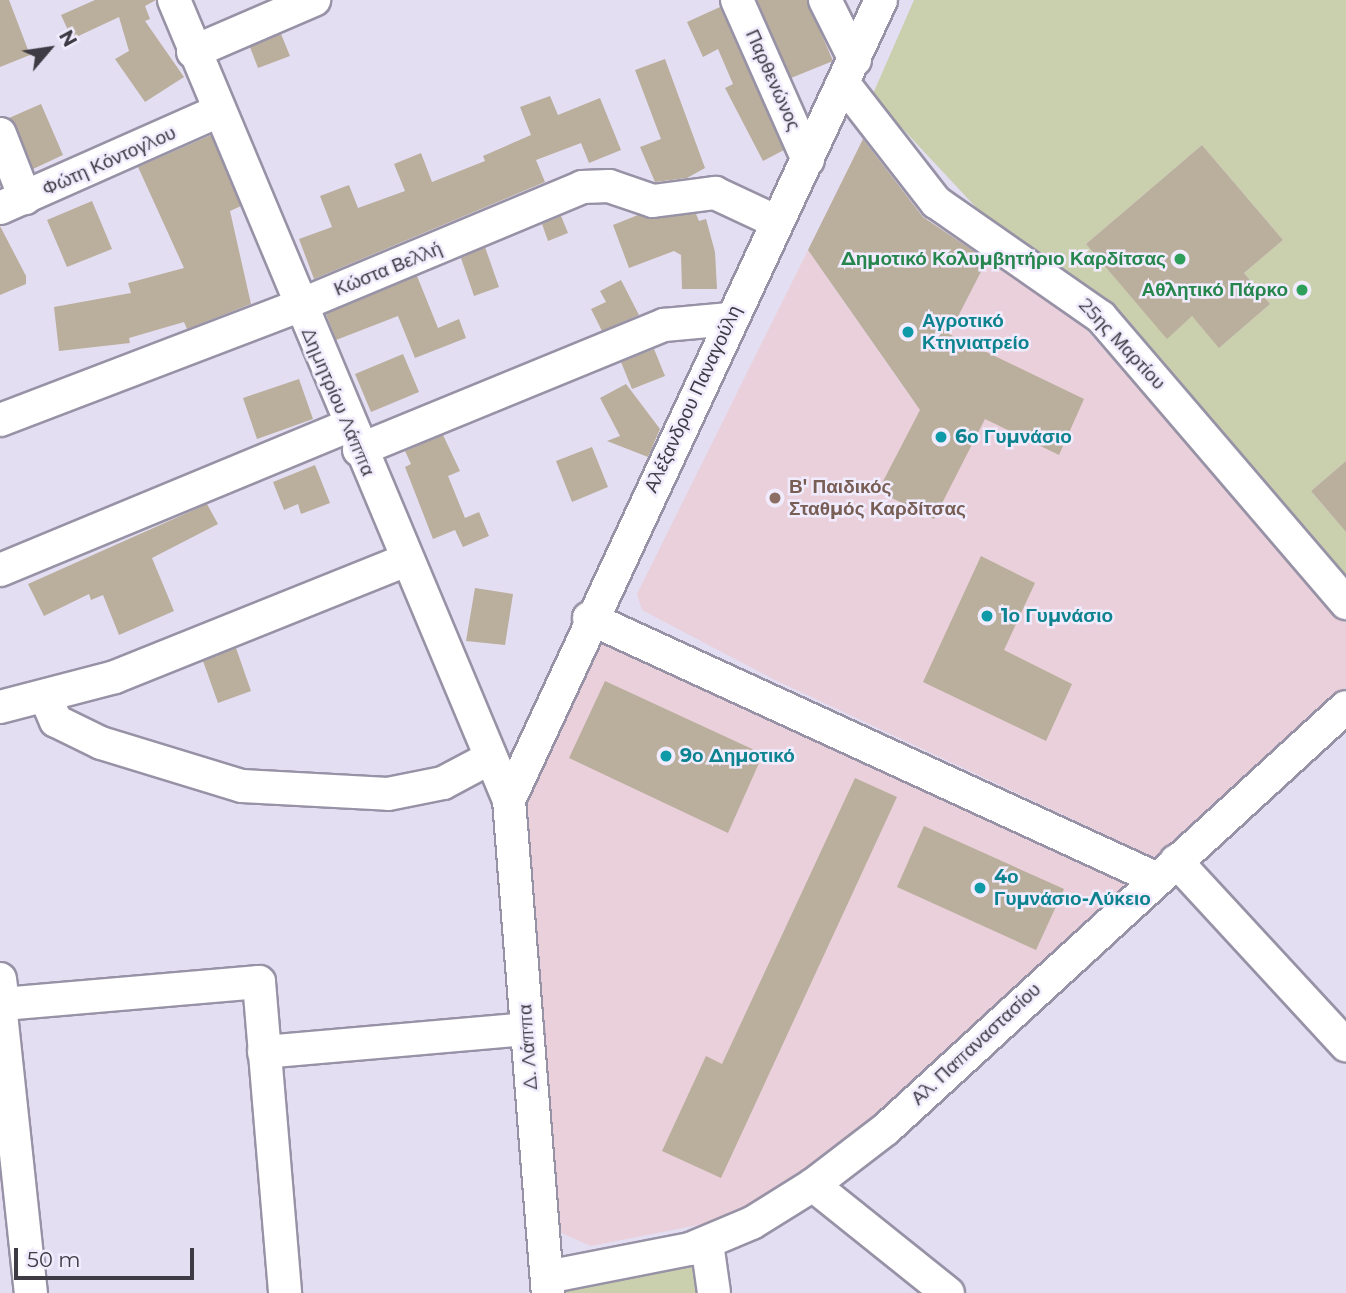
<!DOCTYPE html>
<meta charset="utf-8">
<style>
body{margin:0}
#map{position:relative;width:1346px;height:1293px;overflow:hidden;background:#e4def3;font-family:Montserrat,sans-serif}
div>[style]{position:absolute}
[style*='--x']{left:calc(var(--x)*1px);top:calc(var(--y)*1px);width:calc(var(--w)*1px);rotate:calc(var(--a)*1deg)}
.education>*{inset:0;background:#e9d0da}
.green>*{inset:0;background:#cacfad}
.building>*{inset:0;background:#baae9c}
.roads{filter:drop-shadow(2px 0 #9892a6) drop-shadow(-2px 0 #9892a6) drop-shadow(0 2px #9892a6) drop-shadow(0 -2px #9892a6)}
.minor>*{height:32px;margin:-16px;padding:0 16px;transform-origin:16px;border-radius:16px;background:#fff}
.dots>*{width:19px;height:19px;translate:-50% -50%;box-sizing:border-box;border:4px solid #f1ecfd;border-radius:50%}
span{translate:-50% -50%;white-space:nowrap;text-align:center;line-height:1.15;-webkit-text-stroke:5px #f1ecfd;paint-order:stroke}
.street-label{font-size:19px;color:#3e3b44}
.leisure-label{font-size:19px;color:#27864d;font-weight:700}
.right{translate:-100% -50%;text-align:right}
.culture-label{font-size:19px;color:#0d838f;font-weight:700}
.left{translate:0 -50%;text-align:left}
.education-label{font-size:19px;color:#785e54;font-weight:700}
.north{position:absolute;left:14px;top:14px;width:70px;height:70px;-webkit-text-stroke:5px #f1ecfd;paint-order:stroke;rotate:61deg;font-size:19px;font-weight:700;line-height:28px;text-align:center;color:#3e3b44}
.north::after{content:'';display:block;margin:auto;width:24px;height:32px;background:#3e3b44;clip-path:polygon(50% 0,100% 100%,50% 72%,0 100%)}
.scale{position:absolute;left:14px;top:1248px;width:180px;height:32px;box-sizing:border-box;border:4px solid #3e3b44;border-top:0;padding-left:9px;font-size:21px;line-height:24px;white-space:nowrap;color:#3e3b44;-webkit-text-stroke:5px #f1ecfd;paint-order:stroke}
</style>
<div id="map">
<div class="education">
<div style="clip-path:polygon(808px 250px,914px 402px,987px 260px,1060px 300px,1346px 623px,1346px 687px,1158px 859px,775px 680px,642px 610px,637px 594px)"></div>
<div style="clip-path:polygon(598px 637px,1132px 883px,868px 1128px,788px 1186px,723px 1220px,591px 1246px,559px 1232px,523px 802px)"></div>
</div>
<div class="green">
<div style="clip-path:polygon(evenodd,914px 0,1346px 0,1346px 461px,1311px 491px,1346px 532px,1346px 577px,1113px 308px,985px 217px,872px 96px,914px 0,1202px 145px,1283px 240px,1244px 273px,1270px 304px,1220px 347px,1192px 316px,1167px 338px,1086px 244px,1202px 145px)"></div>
<div style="clip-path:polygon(704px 1260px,709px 1293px,564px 1293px,570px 1288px)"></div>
</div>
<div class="building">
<div style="clip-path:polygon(0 0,9px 0,30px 55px,0 67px)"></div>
<div style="clip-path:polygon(95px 0,156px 0,145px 6px,150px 19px,145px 21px,184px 77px,145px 102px,115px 59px,129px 51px,119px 17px,72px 39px,61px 15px)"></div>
<div style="clip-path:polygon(757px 0,807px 0,833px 61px,791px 78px)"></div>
<div style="clip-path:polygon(720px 7px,784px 150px,763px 161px,725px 88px,733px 84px,718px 49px,703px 57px,687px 22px)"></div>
<div style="clip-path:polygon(281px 34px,290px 56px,258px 68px,250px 47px)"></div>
<div style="clip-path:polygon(665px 59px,705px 168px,687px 178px,655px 182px,640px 147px,661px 139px,635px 70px)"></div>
<div style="clip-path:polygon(550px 96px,558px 115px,600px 98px,621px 150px,589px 163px,581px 143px,536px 160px,545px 182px,314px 279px,299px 239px,332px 227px,320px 196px,349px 185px,358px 208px,405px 191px,394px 164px,421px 153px,432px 182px,485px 161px,483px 156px,531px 135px,520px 107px)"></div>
<div style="clip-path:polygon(41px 104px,63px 155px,33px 169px,9px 118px)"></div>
<div style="clip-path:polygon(211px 135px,241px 206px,230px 211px,251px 304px,187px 329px,184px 322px,129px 338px,130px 343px,59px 351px,54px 307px,131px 293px,128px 283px,184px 268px,138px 167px)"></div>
<div style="clip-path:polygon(863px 139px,923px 217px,987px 260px,949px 334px,1084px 399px,1059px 455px,985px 419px,934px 519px,878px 491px,920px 410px,808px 250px)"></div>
<div style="clip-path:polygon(1202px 145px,1283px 240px,1244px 273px,1270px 304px,1219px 348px,1192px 316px,1167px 339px,1086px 244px)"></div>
<div style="clip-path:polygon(92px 201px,112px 249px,67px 267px,47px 220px)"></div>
<div style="clip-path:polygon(696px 214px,699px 221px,706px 219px,715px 252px,717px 289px,682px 289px,681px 255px,674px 251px,629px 268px,613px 225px,638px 215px)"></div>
<div style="clip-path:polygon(561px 216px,568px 233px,548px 241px,542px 224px)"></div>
<div style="clip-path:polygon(0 226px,26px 276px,26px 284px,0 295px)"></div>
<div style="clip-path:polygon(485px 247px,499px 287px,474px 296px,461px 258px)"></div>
<div style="clip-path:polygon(417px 276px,438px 328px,459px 319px,466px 338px,415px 358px,398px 316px,336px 340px,326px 314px)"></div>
<div style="clip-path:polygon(621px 280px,639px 315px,602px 331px,591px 309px,606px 302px,600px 291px)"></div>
<div style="clip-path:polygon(654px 349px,665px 376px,632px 389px,621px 362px)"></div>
<div style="clip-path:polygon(403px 354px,419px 392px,371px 412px,355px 374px)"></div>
<div style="clip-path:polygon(299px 379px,313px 419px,257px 439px,243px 398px)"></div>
<div style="clip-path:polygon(626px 384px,660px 429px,648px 457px,607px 441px,620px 436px,600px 398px)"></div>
<div style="clip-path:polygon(443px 435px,460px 471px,448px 476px,465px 518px,479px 512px,489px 536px,463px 547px,455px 530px,433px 539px,405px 467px,411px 464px,405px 451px)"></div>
<div style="clip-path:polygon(592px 447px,608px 487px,572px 502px,556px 461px)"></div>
<div style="clip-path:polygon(1346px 461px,1346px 532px,1311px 491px)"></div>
<div style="clip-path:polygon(315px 465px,330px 503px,301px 514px,298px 504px,284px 510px,273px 482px)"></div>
<div style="clip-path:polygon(207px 504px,218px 524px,152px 558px,174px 611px,119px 635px,103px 595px,91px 600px,89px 594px,44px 616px,28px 584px)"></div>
<div style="clip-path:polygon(981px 556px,1035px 583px,1004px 650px,1072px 684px,1046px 741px,923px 682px)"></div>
<div style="clip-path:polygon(475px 588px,513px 594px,505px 645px,466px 641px)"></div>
<div style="clip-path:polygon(236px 648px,251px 691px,218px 703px,203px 661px)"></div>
<div style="clip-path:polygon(605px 681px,763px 754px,728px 833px,569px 758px)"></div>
<div style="clip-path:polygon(855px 778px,897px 797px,721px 1178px,662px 1151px,706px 1056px,722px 1064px)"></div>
<div style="clip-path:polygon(924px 826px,1064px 889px,1036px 950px,897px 887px)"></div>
</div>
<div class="roads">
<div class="minor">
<div style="--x:174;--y:0;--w:867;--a:67.28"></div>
<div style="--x:509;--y:800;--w:495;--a:85.5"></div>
<div style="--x:737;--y:0;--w:175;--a:66.1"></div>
<div style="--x:825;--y:0;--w:67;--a:63.4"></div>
<div style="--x:193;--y:52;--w:132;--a:-23.3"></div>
<div style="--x:844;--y:84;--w:150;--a:52.1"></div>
<div style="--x:936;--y:202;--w:201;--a:34.9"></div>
<div style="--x:1101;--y:317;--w:377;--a:49.4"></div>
<div style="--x:0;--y:134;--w:69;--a:68.7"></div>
<div style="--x:0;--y:208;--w:237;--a:-23.9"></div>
<div style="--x:0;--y:420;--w:319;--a:-20.9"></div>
<div style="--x:298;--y:306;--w:308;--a:-22.7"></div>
<div style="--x:582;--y:187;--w:27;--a:-2"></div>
<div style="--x:609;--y:186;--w:46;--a:18.8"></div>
<div style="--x:653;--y:201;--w:63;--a:-7.4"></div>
<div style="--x:715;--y:193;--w:68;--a:25.1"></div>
<div style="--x:359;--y:450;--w:330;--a:-22.3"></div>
<div style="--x:664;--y:325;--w:66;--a:-5.2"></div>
<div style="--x:0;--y:570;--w:377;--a:-22.5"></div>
<div style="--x:589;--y:618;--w:623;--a:24.67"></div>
<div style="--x:46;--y:698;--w:25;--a:67"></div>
<div style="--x:56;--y:721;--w:50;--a:26.1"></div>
<div style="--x:101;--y:743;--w:147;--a:17"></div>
<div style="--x:242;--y:786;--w:146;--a:3.1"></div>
<div style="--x:388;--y:794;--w:56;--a:-11.3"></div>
<div style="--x:443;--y:783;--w:53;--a:-28"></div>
<div style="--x:0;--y:707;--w:119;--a:-14.6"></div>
<div style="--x:115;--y:677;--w:311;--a:-21.9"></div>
<div style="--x:509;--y:800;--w:882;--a:-65.06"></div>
<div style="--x:1176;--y:861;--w:251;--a:47.3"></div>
<div style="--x:0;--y:979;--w:25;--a:83"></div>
<div style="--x:3;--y:1004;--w:257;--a:-4.9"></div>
<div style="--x:259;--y:982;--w:312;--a:85.2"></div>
<div style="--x:0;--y:1004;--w:291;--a:83.9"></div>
<div style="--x:264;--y:1052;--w:264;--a:-5"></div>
<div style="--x:813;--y:1185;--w:173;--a:38.7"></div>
<div style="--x:707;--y:1243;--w:50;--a:82"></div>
<div style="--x:547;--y:1277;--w:146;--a:-11.1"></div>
<div style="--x:690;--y:1249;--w:67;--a:-22.8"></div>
<div style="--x:752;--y:1223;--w:72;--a:-31.9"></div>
<div style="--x:813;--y:1185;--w:92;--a:-37.5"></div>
<div style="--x:886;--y:1129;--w:624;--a:-42.53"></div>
</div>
</div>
<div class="dots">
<div style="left:1180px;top:259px;background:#2e9e5b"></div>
<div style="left:1302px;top:290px;background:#2e9e5b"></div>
<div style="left:908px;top:332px;background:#0f9aa8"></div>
<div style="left:941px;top:437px;background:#0f9aa8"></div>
<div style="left:775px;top:498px;background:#8d6e63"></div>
<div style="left:987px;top:616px;background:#0f9aa8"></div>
<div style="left:666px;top:756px;background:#0f9aa8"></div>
<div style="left:980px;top:888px;background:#0f9aa8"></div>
</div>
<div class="street-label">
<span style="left:773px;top:80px;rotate:66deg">Παρθενώνος</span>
<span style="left:109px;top:161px;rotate:-24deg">Φώτη Κόντογλου</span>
<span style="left:388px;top:269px;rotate:-22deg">Κώστα Βελλή</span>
<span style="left:1122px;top:344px;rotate:47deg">25ης Μαρτίου</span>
<span style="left:693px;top:399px;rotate:-65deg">Αλέξανδρου Παναγούλη</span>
<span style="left:338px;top:402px;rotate:67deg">Δημητρίου Λάππα</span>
<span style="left:976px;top:1044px;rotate:-43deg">Αλ. Παπαναστασίου</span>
<span style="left:528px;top:1047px;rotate:-94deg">Δ. Λάππα</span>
</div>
<div class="leisure-label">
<span class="right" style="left:1166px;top:259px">Δημοτικό Κολυμβητήριο Καρδίτσας</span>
<span class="right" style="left:1288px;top:290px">Αθλητικό Πάρκο</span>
</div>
<div class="culture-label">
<span class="left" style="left:922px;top:332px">Αγροτικό<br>Κτηνιατρείο</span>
<span class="left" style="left:955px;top:437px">6ο Γυμνάσιο</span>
<span class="left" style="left:1001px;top:616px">1ο Γυμνάσιο</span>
<span class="left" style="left:680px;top:756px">9ο Δημοτικό</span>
<span class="left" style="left:994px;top:888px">4ο<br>Γυμνάσιο-Λύκειο</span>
</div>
<div class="education-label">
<span class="left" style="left:789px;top:498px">Β' Παιδικός<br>Σταθμός Καρδίτσας</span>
</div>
<div class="north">N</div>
<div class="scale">50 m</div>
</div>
